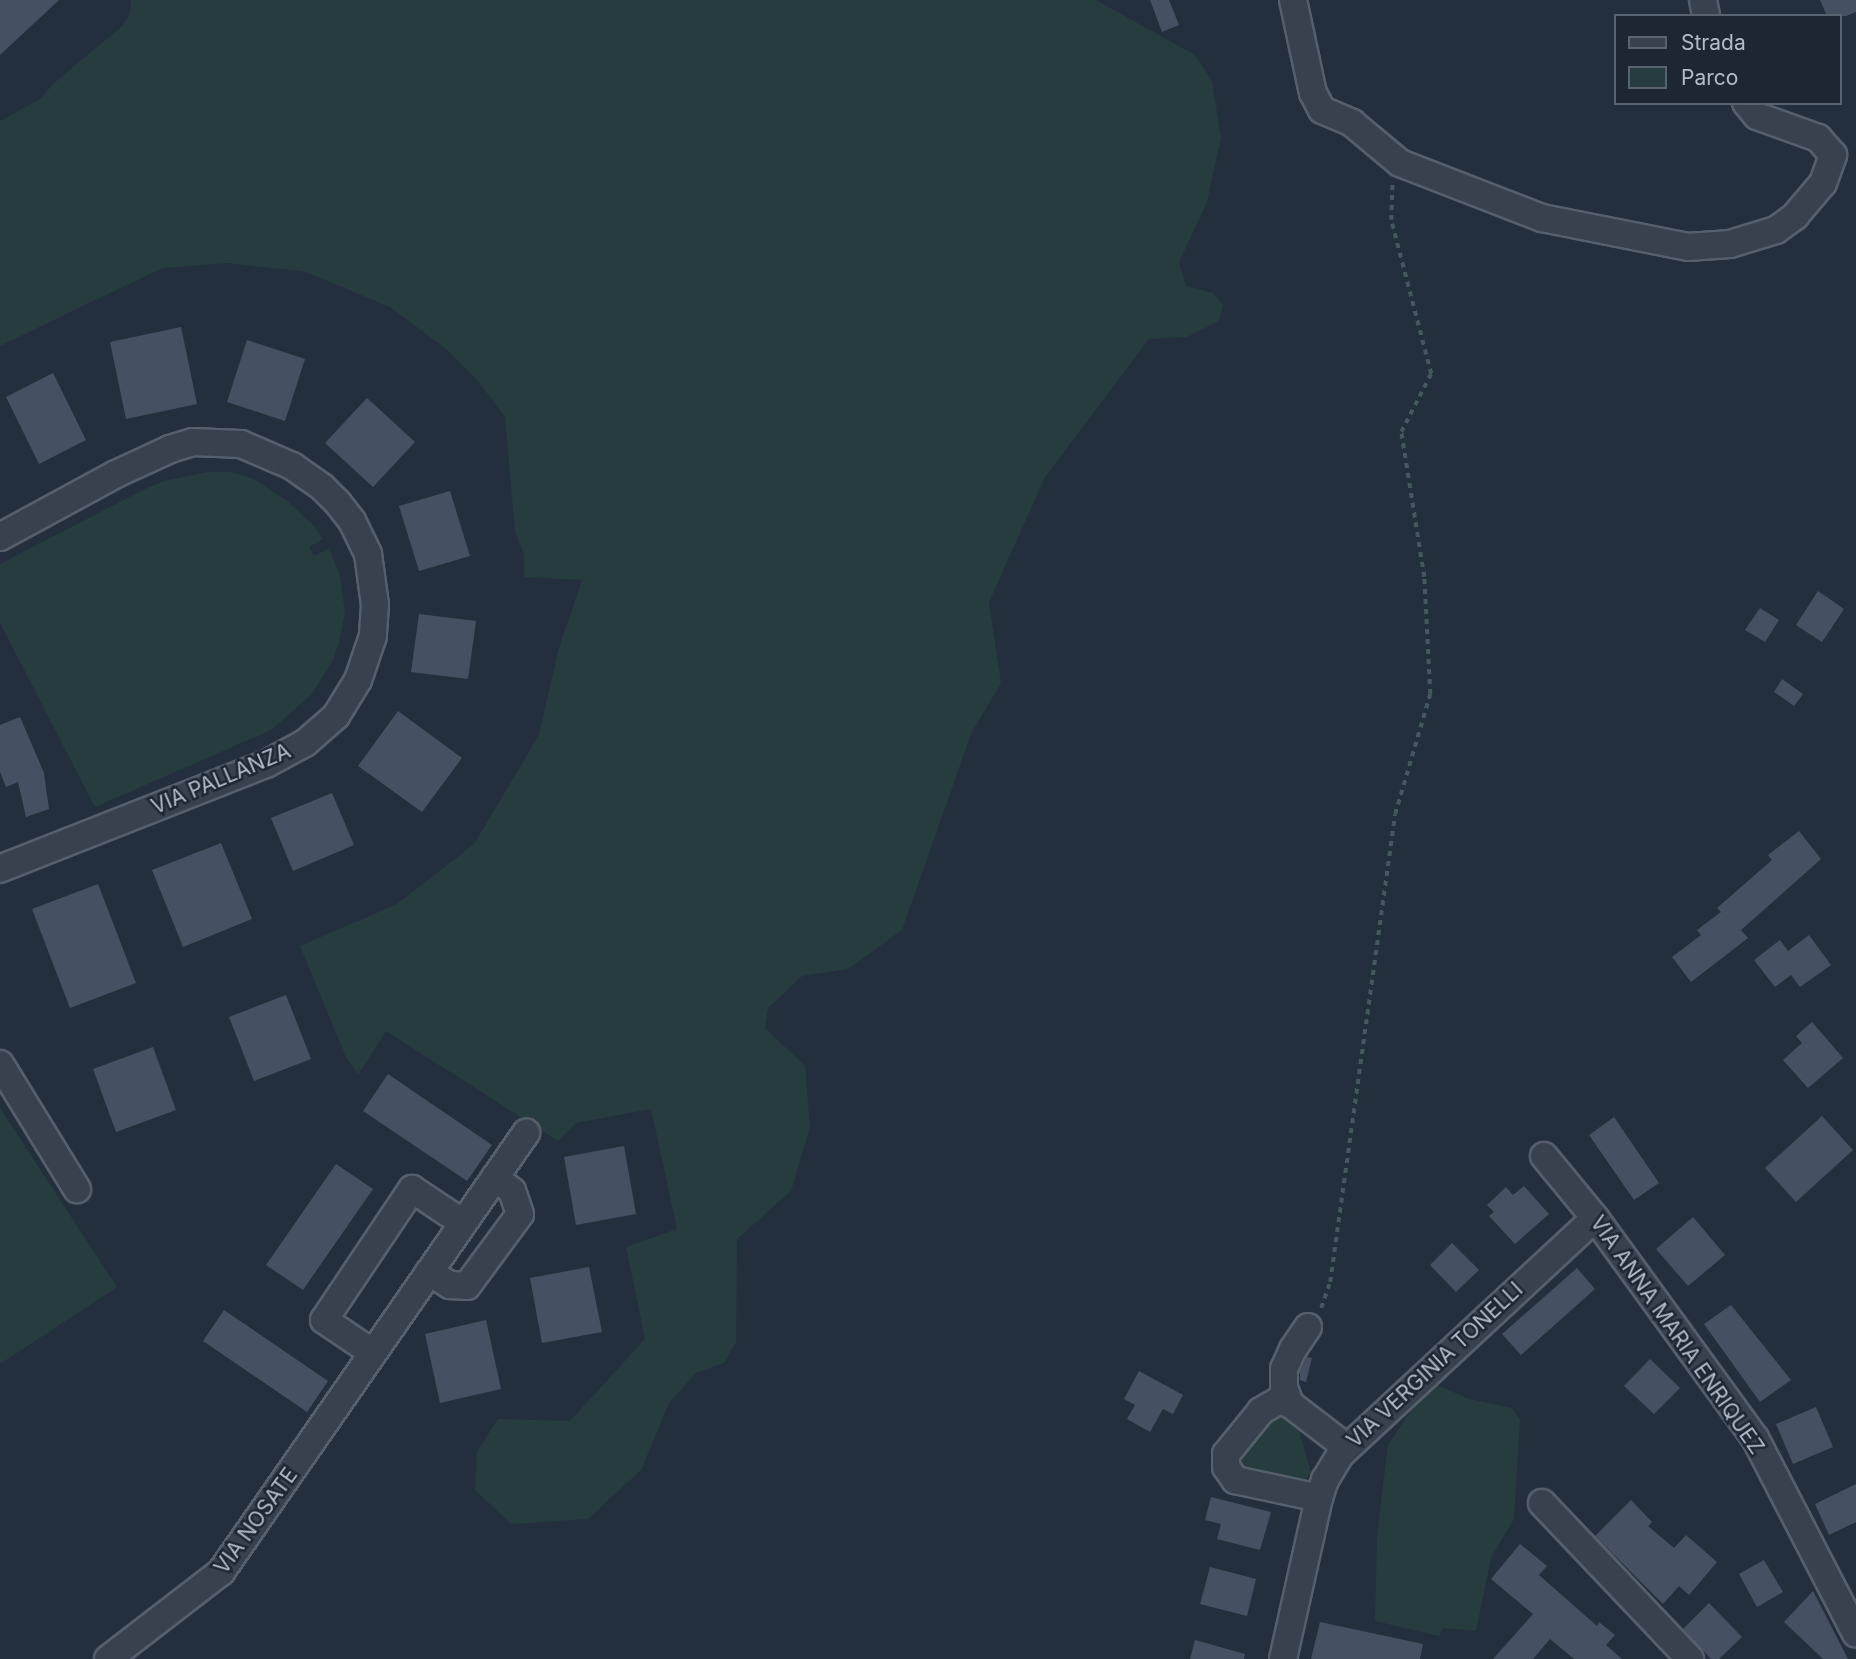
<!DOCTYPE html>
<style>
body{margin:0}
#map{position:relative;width:1856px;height:1659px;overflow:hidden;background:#242f3e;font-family:Inter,sans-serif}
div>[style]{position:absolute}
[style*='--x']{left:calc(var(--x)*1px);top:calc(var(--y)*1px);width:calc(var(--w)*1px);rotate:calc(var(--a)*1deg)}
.green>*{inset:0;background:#263c3f}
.building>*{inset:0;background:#455162}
.path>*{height:3.5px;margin-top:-1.75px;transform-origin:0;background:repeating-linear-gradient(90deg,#44595c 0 5px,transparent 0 10px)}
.roads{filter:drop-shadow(2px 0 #565f6c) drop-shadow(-2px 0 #565f6c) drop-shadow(0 2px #565f6c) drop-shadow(0 -2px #565f6c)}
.minor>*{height:26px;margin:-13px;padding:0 13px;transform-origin:13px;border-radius:13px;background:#38414e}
span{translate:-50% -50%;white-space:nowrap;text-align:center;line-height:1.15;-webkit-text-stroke:5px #1d2633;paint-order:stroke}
.street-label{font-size:21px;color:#b4bcc9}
.legend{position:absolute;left:1614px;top:14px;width:228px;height:91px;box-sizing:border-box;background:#1d2633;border:2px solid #59626f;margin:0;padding:9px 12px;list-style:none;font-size:21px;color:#b4bcc9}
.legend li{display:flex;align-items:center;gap:14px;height:35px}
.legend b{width:35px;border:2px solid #59626f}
</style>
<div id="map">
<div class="green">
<div style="clip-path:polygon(131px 0,1096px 0,1195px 55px,1212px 81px,1221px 138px,1207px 202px,1179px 262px,1186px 286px,1213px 293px,1223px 305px,1219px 321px,1187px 337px,1149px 339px,1045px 477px,989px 602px,1001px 683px,971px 734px,902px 930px,848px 969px,802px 976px,768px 1008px,765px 1028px,805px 1066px,810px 1127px,791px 1191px,737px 1239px,736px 1342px,724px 1363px,696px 1373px,669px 1403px,641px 1470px,588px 1519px,511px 1524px,475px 1490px,477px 1451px,498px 1419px,570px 1421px,645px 1339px,626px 1247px,677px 1229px,651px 1109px,576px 1123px,558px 1141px,386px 1031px,358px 1075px,346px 1057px,300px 946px,397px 904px,474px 844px,539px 735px,558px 651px,582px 580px,524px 577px,524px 554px,515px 532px,505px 417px,478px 381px,445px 348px,390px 307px,306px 272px,228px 263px,162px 268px,0 346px,0 121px,40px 99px,53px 84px,122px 26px,130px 14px)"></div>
<div style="clip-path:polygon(207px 472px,230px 472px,252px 478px,287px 501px,315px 527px,323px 539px,309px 547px,314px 556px,329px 548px,340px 576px,345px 613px,339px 642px,333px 660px,312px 694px,271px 730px,95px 807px,0 623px,0 564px,145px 489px,164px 481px)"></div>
<div style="clip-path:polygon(0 1108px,117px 1287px,0 1364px)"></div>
<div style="clip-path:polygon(1430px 1382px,1469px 1399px,1512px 1408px,1520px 1420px,1514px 1519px,1491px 1558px,1476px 1631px,1443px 1628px,1439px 1636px,1375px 1621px,1377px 1534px,1388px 1445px)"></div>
<div style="clip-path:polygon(1280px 1414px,1292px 1417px,1299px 1430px,1311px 1473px,1305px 1480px,1244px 1467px,1240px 1461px,1240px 1456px,1272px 1415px)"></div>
</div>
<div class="building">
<div style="clip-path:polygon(0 0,59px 0,0 55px)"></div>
<div style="clip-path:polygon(1150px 0,1169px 0,1179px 25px,1162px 32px)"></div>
<div style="clip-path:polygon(1820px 0,1856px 0,1856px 12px,1846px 16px,1827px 16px)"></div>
<div style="clip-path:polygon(181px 327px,197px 404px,126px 419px,110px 342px)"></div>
<div style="clip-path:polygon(247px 340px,305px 359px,285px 421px,227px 402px)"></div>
<div style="clip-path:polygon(53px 373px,86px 440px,39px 464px,6px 397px)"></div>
<div style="clip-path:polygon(367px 398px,415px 442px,373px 487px,325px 443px)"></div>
<div style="clip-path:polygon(450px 491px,470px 556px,419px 571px,399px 506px)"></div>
<div style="clip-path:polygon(1818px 591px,1844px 609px,1822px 642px,1796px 625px)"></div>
<div style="clip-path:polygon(1760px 608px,1779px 620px,1765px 642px,1745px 630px)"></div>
<div style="clip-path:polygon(419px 614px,476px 621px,468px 679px,411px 672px)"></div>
<div style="clip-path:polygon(1782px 679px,1803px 694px,1794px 706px,1774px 692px)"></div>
<div style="clip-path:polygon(398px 711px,462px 758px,422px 812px,358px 766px)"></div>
<div style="clip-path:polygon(20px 717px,44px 773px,49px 809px,26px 817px,18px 782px,6px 787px,0 772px,0 725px)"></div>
<div style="clip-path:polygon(332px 793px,354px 845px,293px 871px,271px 818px)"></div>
<div style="clip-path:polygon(1799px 831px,1821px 859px,1741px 930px,1748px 938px,1691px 982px,1672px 957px,1701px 935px,1697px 930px,1721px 912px,1717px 908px,1772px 860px,1768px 855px)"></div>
<div style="clip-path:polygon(221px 843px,252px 919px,183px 947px,152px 870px)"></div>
<div style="clip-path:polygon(98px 884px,136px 983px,70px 1008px,32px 909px)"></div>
<div style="clip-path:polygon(1809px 935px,1831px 965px,1800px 987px,1791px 975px,1775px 987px,1754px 960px,1780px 940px,1788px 951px)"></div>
<div style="clip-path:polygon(286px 995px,311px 1059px,254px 1081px,229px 1017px)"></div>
<div style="clip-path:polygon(1812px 1022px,1843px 1058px,1808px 1088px,1783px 1060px,1802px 1043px,1796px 1036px)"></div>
<div style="clip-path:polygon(153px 1047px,176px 1110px,116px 1132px,93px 1069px)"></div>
<div style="clip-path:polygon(388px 1074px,492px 1145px,467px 1181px,363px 1111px)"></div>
<div style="clip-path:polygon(1822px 1116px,1853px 1150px,1796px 1202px,1765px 1168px)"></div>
<div style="clip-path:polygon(1614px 1117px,1659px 1183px,1634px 1200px,1589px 1135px)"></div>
<div style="clip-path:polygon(624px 1146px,636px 1214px,576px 1225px,564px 1157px)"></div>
<div style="clip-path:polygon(336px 1164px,373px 1189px,303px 1290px,266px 1265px)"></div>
<div style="clip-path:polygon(1524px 1186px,1549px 1214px,1515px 1244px,1489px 1216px,1494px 1212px,1487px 1205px,1506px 1187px,1513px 1195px)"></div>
<div style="clip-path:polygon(1693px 1217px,1725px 1255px,1688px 1286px,1656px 1249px)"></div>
<div style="clip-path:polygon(1452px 1243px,1479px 1270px,1456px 1292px,1430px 1265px)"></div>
<div style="clip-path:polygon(589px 1267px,602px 1332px,542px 1343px,530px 1278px)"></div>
<div style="clip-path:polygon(1577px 1268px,1595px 1289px,1521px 1355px,1502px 1334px)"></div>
<div style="clip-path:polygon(1731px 1305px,1791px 1380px,1760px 1402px,1704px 1324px)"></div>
<div style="clip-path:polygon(224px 1310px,328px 1381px,307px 1412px,203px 1341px)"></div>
<div style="clip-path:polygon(486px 1320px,501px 1389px,440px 1403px,425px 1334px)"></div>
<div style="clip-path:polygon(1307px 1357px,1312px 1358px,1306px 1382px,1300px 1380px,1300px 1372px)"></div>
<div style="clip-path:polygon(1650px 1359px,1680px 1388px,1654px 1414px,1624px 1386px)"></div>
<div style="clip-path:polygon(1139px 1371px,1183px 1395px,1173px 1414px,1163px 1409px,1150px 1432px,1127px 1419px,1135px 1405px,1124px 1399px)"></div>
<div style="clip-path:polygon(1816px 1407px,1833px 1447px,1793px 1464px,1776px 1424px)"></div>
<div style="clip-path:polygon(1856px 1484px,1856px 1522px,1829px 1535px,1815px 1504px)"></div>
<div style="clip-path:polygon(1211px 1497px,1271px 1512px,1260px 1550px,1217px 1539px,1221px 1524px,1205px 1520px)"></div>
<div style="clip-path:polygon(1631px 1500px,1652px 1522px,1648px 1526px,1674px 1548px,1686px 1535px,1717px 1562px,1689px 1595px,1679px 1586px,1663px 1604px,1595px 1536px)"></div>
<div style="clip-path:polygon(1520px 1544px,1547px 1566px,1539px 1575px,1597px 1626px,1599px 1622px,1615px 1635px,1606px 1645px,1622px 1659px,1574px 1659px,1550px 1639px,1533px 1659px,1493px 1659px,1533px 1614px,1491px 1579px)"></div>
<div style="clip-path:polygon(1764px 1560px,1783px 1592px,1757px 1607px,1739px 1574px)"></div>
<div style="clip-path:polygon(1210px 1567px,1256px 1579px,1247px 1616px,1200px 1604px)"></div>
<div style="clip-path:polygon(1813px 1591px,1848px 1659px,1823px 1659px,1784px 1622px)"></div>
<div style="clip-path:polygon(1709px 1603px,1742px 1637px,1719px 1659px,1711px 1659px,1683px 1629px)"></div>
<div style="clip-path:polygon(1320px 1622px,1423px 1644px,1420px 1659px,1311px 1659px)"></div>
<div style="clip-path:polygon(1195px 1640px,1245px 1654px,1244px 1659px,1190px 1659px)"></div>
</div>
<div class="path">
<div style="--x:1321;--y:1308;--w:28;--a:-71"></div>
<div style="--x:1330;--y:1282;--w:472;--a:-82.1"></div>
<div style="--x:1395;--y:814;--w:125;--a:-73.7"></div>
<div style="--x:1430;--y:694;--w:117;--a:-92.9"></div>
<div style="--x:1424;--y:577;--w:147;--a:-99"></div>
<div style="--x:1401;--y:432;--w:65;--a:-62.7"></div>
<div style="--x:1431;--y:374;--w:159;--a:-104.6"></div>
<div style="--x:1391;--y:220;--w:38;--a:-88"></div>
</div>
<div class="roads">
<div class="minor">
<div style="--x:1293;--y:0;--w:95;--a:77.9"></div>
<div style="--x:1313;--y:93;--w:19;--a:62"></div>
<div style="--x:1322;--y:110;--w:33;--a:23"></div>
<div style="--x:1352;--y:123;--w:62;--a:39.8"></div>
<div style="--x:1400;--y:163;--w:152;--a:21.2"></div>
<div style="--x:1542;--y:218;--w:149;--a:11.2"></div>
<div style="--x:1688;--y:247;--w:42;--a:-4.1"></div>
<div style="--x:1730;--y:244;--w:48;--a:-16.9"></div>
<div style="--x:1776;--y:230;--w:24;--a:-36"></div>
<div style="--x:1795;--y:216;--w:43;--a:-49.7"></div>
<div style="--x:1823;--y:183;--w:30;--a:-70"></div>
<div style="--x:1833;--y:155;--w:23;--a:-131"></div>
<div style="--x:1818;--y:138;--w:65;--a:-160.2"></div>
<div style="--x:1757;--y:116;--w:17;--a:-130"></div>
<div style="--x:1703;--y:0;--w:16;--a:79"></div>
<div style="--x:0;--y:537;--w:132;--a:-28.5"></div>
<div style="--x:116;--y:474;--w:60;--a:-24.8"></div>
<div style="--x:170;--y:449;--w:24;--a:-17"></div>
<div style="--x:193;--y:442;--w:48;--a:2.4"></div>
<div style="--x:241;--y:444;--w:56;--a:23.3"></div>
<div style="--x:292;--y:466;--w:37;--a:35"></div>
<div style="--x:322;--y:487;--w:23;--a:45"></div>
<div style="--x:338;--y:503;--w:23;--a:52"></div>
<div style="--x:352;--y:521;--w:37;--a:64"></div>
<div style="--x:368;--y:554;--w:51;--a:82.2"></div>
<div style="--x:375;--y:605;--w:31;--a:94"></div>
<div style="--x:373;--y:636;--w:46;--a:108.8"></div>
<div style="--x:358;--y:680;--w:42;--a:121.4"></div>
<div style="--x:336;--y:716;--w:41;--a:138.9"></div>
<div style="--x:305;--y:743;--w:44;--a:151.7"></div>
<div style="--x:266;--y:764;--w:286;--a:158.5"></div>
<div style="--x:0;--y:1064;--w:147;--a:58.4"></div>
<div style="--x:1544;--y:1156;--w:80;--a:50.6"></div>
<div style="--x:1595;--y:1218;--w:272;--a:54"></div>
<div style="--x:1755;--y:1438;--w:220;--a:62.7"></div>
<div style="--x:429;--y:1272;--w:25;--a:32"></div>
<div style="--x:450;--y:1285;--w:17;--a:3"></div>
<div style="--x:467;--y:1286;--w:89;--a:-53.6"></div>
<div style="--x:520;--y:1214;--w:24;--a:-109"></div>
<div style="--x:512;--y:1191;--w:22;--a:-141"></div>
<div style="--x:1308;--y:1327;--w:27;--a:124"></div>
<div style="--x:1293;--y:1349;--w:22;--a:114"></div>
<div style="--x:1284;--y:1369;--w:19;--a:90"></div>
<div style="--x:1284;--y:1388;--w:17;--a:69"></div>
<div style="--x:1290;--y:1404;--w:71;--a:37.5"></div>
<div style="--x:373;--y:1353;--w:59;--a:-146"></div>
<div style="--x:324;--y:1320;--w:158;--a:-56.1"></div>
<div style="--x:412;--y:1189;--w:61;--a:33.7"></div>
<div style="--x:1290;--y:1404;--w:12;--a:-166"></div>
<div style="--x:1278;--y:1401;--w:20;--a:150"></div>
<div style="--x:1261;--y:1411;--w:55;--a:129.1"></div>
<div style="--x:1226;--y:1454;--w:13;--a:90"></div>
<div style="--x:1226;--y:1467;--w:16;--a:55"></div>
<div style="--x:1235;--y:1480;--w:86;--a:12.1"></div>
<div style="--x:1542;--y:1503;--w:215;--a:46.5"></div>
<div style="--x:108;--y:1659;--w:143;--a:-37.6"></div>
<div style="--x:221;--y:1572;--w:535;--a:-55.21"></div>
<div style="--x:1283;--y:1659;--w:165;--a:-77.4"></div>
<div style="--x:1319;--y:1498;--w:19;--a:-72"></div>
<div style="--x:1325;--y:1480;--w:29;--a:-59"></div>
<div style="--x:1340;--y:1455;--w:348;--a:-42.9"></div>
</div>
</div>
<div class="street-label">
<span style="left:221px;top:779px;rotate:-23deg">VIA PALLANZA</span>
<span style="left:1677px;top:1335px;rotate:55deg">VIA ANNA MARIA ENRIQUEZ</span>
<span style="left:1435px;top:1365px;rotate:-43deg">VIA VERGINIA TONELLI</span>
<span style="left:256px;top:1521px;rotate:-54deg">VIA NOSATE</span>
</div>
<ul class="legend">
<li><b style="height:9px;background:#38414e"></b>Strada</li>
<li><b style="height:19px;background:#263c3f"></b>Parco</li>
</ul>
</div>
